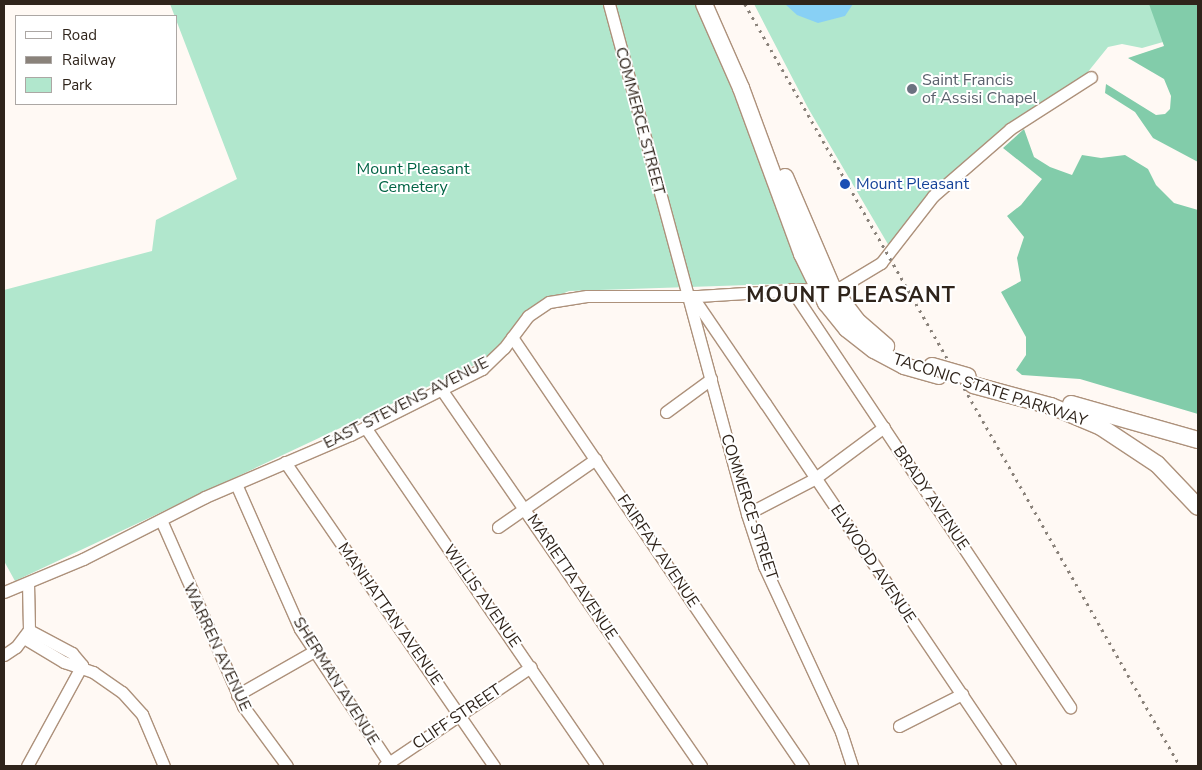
<!DOCTYPE html>
<style>
body{margin:0}
#map{position:relative;width:1202px;height:770px;overflow:hidden;background:#fff9f4;font-family:"Nunito Sans",sans-serif}
div>[style]{position:absolute}
[style*='--x']{left:calc(var(--x)*1px);top:calc(var(--y)*1px);width:calc(var(--w)*1px);rotate:calc(var(--a)*1deg)}
.green>*{inset:0;background:#b1e7cd}
.forest>*{inset:0;background:#82ccaa}
.water>*{inset:0;background:#88d0f5}
.roads{filter:drop-shadow(1px 0 #ad917b) drop-shadow(-1px 0 #ad917b) drop-shadow(0 1px #ad917b) drop-shadow(0 -1px #ad917b)}
.minor>*{height:11px;margin:-5.5px;padding:0 5.5px;transform-origin:5.5px;border-radius:5.5px;background:#fff}
.highway>*{height:16px;margin:-8px;padding:0 8px;transform-origin:8px;border-radius:8px;background:#fff}
.rail>*{height:2.5px;margin-top:-1.25px;transform-origin:0;background:repeating-linear-gradient(90deg,#8a827a 0 2.5px,transparent 0 7.5px)}
.bridges{filter:drop-shadow(1px 0 #ad917b) drop-shadow(-1px 0 #ad917b) drop-shadow(0 1px #ad917b) drop-shadow(0 -1px #ad917b)}
.highway-bridge>*{height:16px;margin:-8px;padding:0 8px;transform-origin:8px;border-radius:8px;background:#fff}
.dots>*{width:14px;height:14px;translate:-50% -50%;box-sizing:border-box;border:2px solid #fff;border-radius:50%}
span{translate:-50% -50%;white-space:nowrap;text-align:center;line-height:1.15;-webkit-text-stroke:4px #fff;paint-order:stroke}
.worship-label{font-size:16px;color:#5b616d}
.left{translate:0 -50%;text-align:left}
.street-label{font-size:16px;color:#2f241b}
.park-label{font-size:16px;color:#006344}
.transit-label{font-size:16px;color:#164399}
.district-label{font-size:21px;color:#2f241b;font-weight:700;letter-spacing:1px}
.frame{position:absolute;inset:0;border:5px solid #2f241b;pointer-events:none}
.legend{position:absolute;left:15px;top:15px;width:162px;height:90px;box-sizing:border-box;background:#fff;border:1px solid #aca7a4;margin:0;padding:6px 9px;list-style:none;font-size:15px;color:#2f241b}
.legend li{display:flex;align-items:center;gap:10px;height:25px}
.legend b{width:25px;border:1px solid #aca7a4}
</style>
<div id="map">
<div class="green">
<div style="clip-path:polygon(170px 4px,698px 4px,808px 283px,569px 291px,534px 306px,487px 359px,15px 581px,4px 561px,4px 290px,152px 251px,156px 220px,237px 179px)"></div>
<div style="clip-path:polygon(754px 4px,1198px 4px,1198px 32px,1142px 48px,1122px 44px,1108px 47px,1083px 78px,1024px 113px,1004px 130px,889px 246px,808px 108px)"></div>
</div>
<div class="forest">
<div style="clip-path:polygon(1149px 4px,1198px 4px,1198px 162px,1153px 138px,1135px 112px,1105px 93px,1106px 84px,1156px 115px,1165px 114px,1170px 109px,1171px 96px,1164px 79px,1128px 58px,1164px 46px)"></div>
<div style="clip-path:polygon(1024px 129px,1034px 157px,1050px 167px,1072px 175px,1082px 155px,1101px 158px,1125px 155px,1148px 169px,1156px 185px,1174px 203px,1198px 210px,1198px 414px,1080px 379px,1022px 375px,1016px 370px,1026px 355px,1026px 337px,1001px 292px,1021px 281px,1017px 258px,1024px 237px,1007px 216px,1021px 205px,1042px 179px,1003px 148px)"></div>
</div>
<div class="water">
<div style="clip-path:polygon(785px 4px,853px 4px,845px 16px,818px 23px,797px 15px)"></div>
</div>
<div class="roads">
<div class="minor">
<div style="--x:609;--y:4;--w:528;--a:74.86"></div>
<div style="--x:747;--y:514;--w:55;--a:71.9"></div>
<div style="--x:764;--y:566;--w:183;--a:65.1"></div>
<div style="--x:841;--y:732;--w:36;--a:72"></div>
<div style="--x:791;--y:289;--w:503;--a:56.28"></div>
<div style="--x:687;--y:296;--w:11;--a:34"></div>
<div style="--x:696;--y:302;--w:122;--a:55.7"></div>
<div style="--x:765;--y:403;--w:438;--a:56"></div>
<div style="--x:512;--y:337;--w:518;--a:55.85"></div>
<div style="--x:441;--y:389;--w:458;--a:55.4"></div>
<div style="--x:666;--y:412;--w:56;--a:-36.3"></div>
<div style="--x:365;--y:427;--w:411;--a:55.6"></div>
<div style="--x:285;--y:462;--w:369;--a:55.5"></div>
<div style="--x:236;--y:484;--w:158;--a:66.2"></div>
<div style="--x:300;--y:629;--w:164;--a:56.4"></div>
<div style="--x:747;--y:514;--w:76;--a:-27.6"></div>
<div style="--x:814;--y:479;--w:87;--a:-36.6"></div>
<div style="--x:161;--y:520;--w:203;--a:66.2"></div>
<div style="--x:243;--y:706;--w:74;--a:53.7"></div>
<div style="--x:498;--y:527;--w:119;--a:-34.8"></div>
<div style="--x:4;--y:592;--w:86;--a:-22.7"></div>
<div style="--x:83;--y:559;--w:137;--a:-26.9"></div>
<div style="--x:205;--y:497;--w:158;--a:-23.2"></div>
<div style="--x:350;--y:435;--w:148;--a:-26.6"></div>
<div style="--x:482;--y:369;--w:30;--a:-44"></div>
<div style="--x:504;--y:348;--w:40;--a:-53"></div>
<div style="--x:528;--y:316;--w:25;--a:-34"></div>
<div style="--x:549;--y:302;--w:38;--a:-9"></div>
<div style="--x:587;--y:296;--w:111;--a:0"></div>
<div style="--x:698;--y:296;--w:143;--a:-3.6"></div>
<div style="--x:841;--y:287;--w:47;--a:-31"></div>
<div style="--x:881;--y:263;--w:85;--a:-52.2"></div>
<div style="--x:933;--y:196;--w:102;--a:-41"></div>
<div style="--x:1010;--y:129;--w:96;--a:-32.7"></div>
<div style="--x:29;--y:630;--w:49;--a:28.1"></div>
<div style="--x:72;--y:653;--w:16;--a:50"></div>
<div style="--x:24;--y:638;--w:47;--a:31"></div>
<div style="--x:64;--y:662;--w:31;--a:19"></div>
<div style="--x:93;--y:672;--w:35;--a:35"></div>
<div style="--x:122;--y:692;--w:30;--a:48"></div>
<div style="--x:142;--y:714;--w:56;--a:67.1"></div>
<div style="--x:4;--y:655;--w:14;--a:-34"></div>
<div style="--x:16;--y:647;--w:21;--a:-53"></div>
<div style="--x:29;--y:630;--w:47;--a:-91.2"></div>
<div style="--x:237;--y:695;--w:89;--a:-29.7"></div>
<div style="--x:899;--y:726;--w:71;--a:-26.9"></div>
<div style="--x:27;--y:766;--w:115;--a:-61.4"></div>
<div style="--x:384;--y:766;--w:177;--a:-34"></div>
</div>
<div class="highway">
<div style="--x:704;--y:4;--w:92;--a:66.2"></div>
<div style="--x:741;--y:88;--w:177;--a:69.8"></div>
<div style="--x:802;--y:254;--w:55;--a:63.9"></div>
<div style="--x:826;--y:303;--w:33;--a:51"></div>
<div style="--x:847;--y:329;--w:34;--a:38"></div>
<div style="--x:874;--y:350;--w:34;--a:28"></div>
<div style="--x:904;--y:366;--w:36;--a:16"></div>
<div style="--x:785;--y:177;--w:122;--a:66.8"></div>
<div style="--x:833;--y:289;--w:39;--a:53"></div>
<div style="--x:856;--y:320;--w:40;--a:41"></div>
<div style="--x:973;--y:385;--w:81;--a:15.1"></div>
<div style="--x:1051;--y:406;--w:54;--a:22.8"></div>
<div style="--x:1101;--y:427;--w:67;--a:33.5"></div>
<div style="--x:1157;--y:464;--w:59;--a:46.4"></div>
<div style="--x:1071;--y:404;--w:132;--a:15.8"></div>
</div>
</div>
<div class="rail">
<div style="--x:745;--y:4;--w:877;--a:60.28"></div>
</div>
<div class="bridges">
<div class="highway-bridge">
<div style="--x:932;--y:366;--w:37;--a:16"></div>
</div>
</div>
<div class="dots">
<div style="left:912px;top:89px;background:#6b7280"></div>
<div style="left:845px;top:184px;background:#1a4fb4"></div>
</div>
<div class="worship-label">
<span class="left" style="left:922px;top:89px">Saint Francis<br>of Assisi Chapel</span>
</div>
<div class="street-label">
<span style="left:640px;top:121px;rotate:75deg">COMMERCE STREET</span>
<span style="left:990px;top:390px;rotate:18deg">TACONIC STATE PARKWAY</span>
<span style="left:406px;top:403px;rotate:-27deg">EAST STEVENS AVENUE</span>
<span style="left:931px;top:498px;rotate:56deg">BRADY AVENUE</span>
<span style="left:749px;top:507px;rotate:72deg">COMMERCE STREET</span>
<span style="left:658px;top:551px;rotate:56deg">FAIRFAX AVENUE</span>
<span style="left:873px;top:564px;rotate:56deg">ELWOOD AVENUE</span>
<span style="left:572px;top:577px;rotate:56deg">MARIETTA AVENUE</span>
<span style="left:482px;top:596px;rotate:55deg">WILLIS AVENUE</span>
<span style="left:390px;top:614px;rotate:55deg">MANHATTAN AVENUE</span>
<span style="left:217px;top:647px;rotate:65deg">WARREN AVENUE</span>
<span style="left:336px;top:681px;rotate:58deg">SHERMAN AVENUE</span>
<span style="left:457px;top:717px;rotate:-34deg">CLIFF STREET</span>
</div>
<div class="park-label">
<span style="left:413px;top:178px">Mount Pleasant<br>Cemetery</span>
</div>
<div class="transit-label">
<span class="left" style="left:856px;top:184px">Mount Pleasant</span>
</div>
<div class="district-label">
<span style="left:851px;top:295px">MOUNT PLEASANT</span>
</div>
<div class="frame"></div>
<ul class="legend">
<li><b style="height:6px;background:#fff"></b>Road</li>
<li><b style="height:6px;background:#8a827a"></b>Railway</li>
<li><b style="height:14px;background:#b1e7cd"></b>Park</li>
</ul>
</div>
